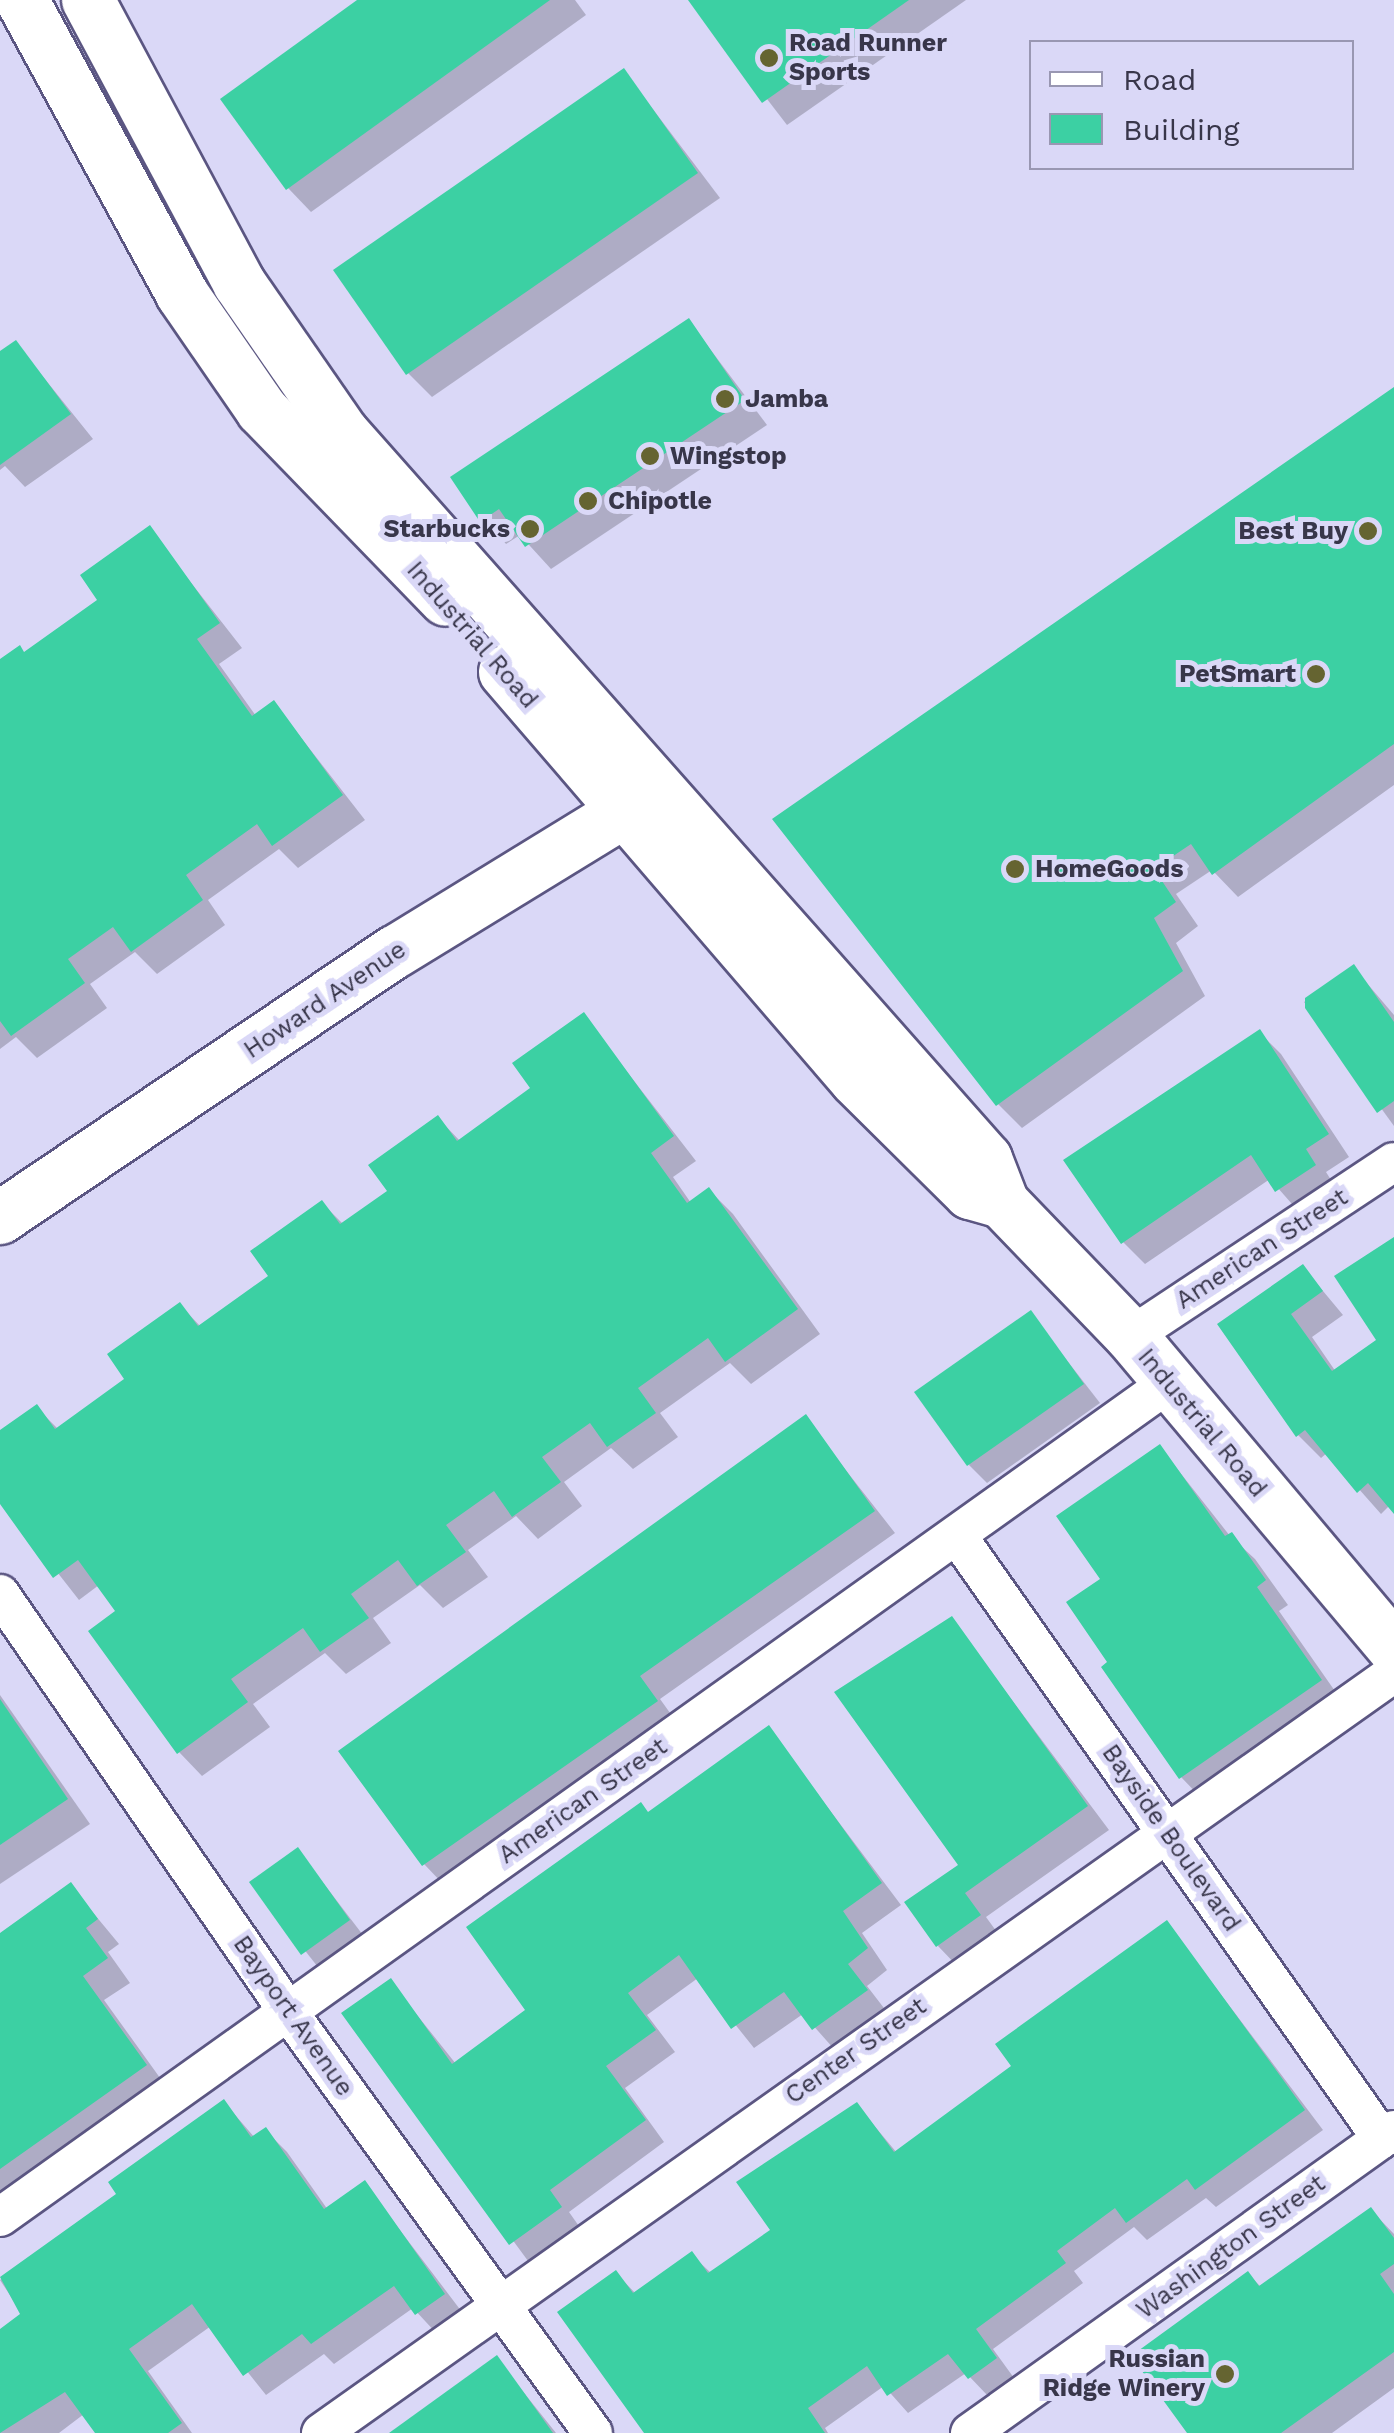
<!DOCTYPE html>
<style>
body{margin:0}
#map{position:relative;width:1394px;height:2433px;overflow:hidden;background:#dad8f7;font-family:"Work Sans",sans-serif}
div>[style]{position:absolute}
[style*='--x']{left:calc(var(--x)*1px);top:calc(var(--y)*1px);width:calc(var(--w)*1px);rotate:calc(var(--a)*1deg)}
.shadow>*{inset:0;background:#0003}
.building>*{inset:0;background:#3cd0a3}
.roads{filter:drop-shadow(2px 0 #5b5682) drop-shadow(-2px 0 #5b5682) drop-shadow(0 2px #5b5682) drop-shadow(0 -2px #5b5682)}
.street>*{height:38px;margin:-19px;padding:0 19px;transform-origin:19px;border-radius:19px;background:#fff}
.secondary>*{height:52px;margin:-26px;padding:0 26px;transform-origin:26px;border-radius:26px;background:#fff}
.dots>*{width:28px;height:28px;translate:-50% -50%;box-sizing:border-box;border:5px solid #dad8f7;border-radius:50%}
span{translate:-50% -50%;white-space:nowrap;text-align:center;line-height:1.15;-webkit-text-stroke:10px #dad8f7;paint-order:stroke}
.poi-label{font-size:25px;color:#38364a;font-weight:700}
.left{translate:0 -50%;text-align:left}
.right{translate:-100% -50%;text-align:right}
.street-label{font-size:25px;color:#38364a}
.legend{position:absolute;left:1029px;top:40px;width:325px;height:130px;box-sizing:border-box;background:#dad8f7;border:2px solid #9997b2;margin:0;padding:12px 18px;list-style:none;font-size:30px;color:#38364a}
.legend li{display:flex;align-items:center;gap:20px;height:50px}
.legend b{width:50px;border:2px solid #9997b2}
</style>
<div id="map">
<div class="shadow">
<div style="clip-path:polygon(362px 0,575px 0,586px 15px,311px 212px,288px 188px)"></div>
<div style="clip-path:polygon(691px 0,966px 0,787px 125px)"></div>
<div style="clip-path:polygon(624px 71px,720px 198px,432px 397px,408px 373px)"></div>
<div style="clip-path:polygon(689px 321px,767px 425px,551px 569px,520px 535px,506px 544px,453px 478px)"></div>
<div style="clip-path:polygon(16px 343px,93px 439px,25px 487px,5px 466px,0 470px,0 354px)"></div>
<div style="clip-path:polygon(1394px 391px,1394px 785px,1238px 897px,1212px 870px,1176px 894px,1198px 926px,1176px 943px,1205px 996px,1022px 1128px,998px 1104px)"></div>
<div style="clip-path:polygon(149px 529px,242px 648px,219px 664px,256px 716px,274px 703px,365px 820px,298px 868px,279px 849px,208px 900px,225px 925px,157px 974px,135px 952px,90px 984px,107px 1008px,37px 1058px,16px 1037px,0 1049px,0 662px,25px 654px,100px 600px)"></div>
<div style="clip-path:polygon(1354px 968px,1394px 1015px,1394px 1126px,1304px 1002px)"></div>
<div style="clip-path:polygon(583px 1015px,696px 1161px,673px 1177px,691px 1203px,709px 1190px,733px 1214px,820px 1334px,751px 1384px,730px 1363px,660px 1413px,678px 1437px,633px 1469px,611px 1448px,564px 1482px,582px 1506px,538px 1539px,516px 1516px,468px 1550px,488px 1577px,443px 1608px,420px 1585px,373px 1618px,391px 1643px,346px 1674px,325px 1653px,253px 1704px,270px 1727px,202px 1776px,179px 1752px,118px 1612px,99px 1585px,79px 1600px,0 1499px,0 1433px,36px 1407px,58px 1429px,128px 1379px,180px 1305px,201px 1327px,271px 1276px,322px 1203px,344px 1225px,390px 1191px,438px 1118px,460px 1141px,533px 1089px)"></div>
<div style="clip-path:polygon(1259px 1032px,1281px 1054px,1349px 1157px,1326px 1172px,1336px 1188px,1299px 1212px,1270px 1179px,1145px 1264px,1123px 1242px)"></div>
<div style="clip-path:polygon(1394px 1238px,1394px 1510px,1390px 1505px,1381px 1514px,1327px 1453px,1321px 1458px,1298px 1435px,1221px 1325px,1303px 1267px,1343px 1315px,1312px 1337px,1336px 1372px,1380px 1341px)"></div>
<div style="clip-path:polygon(1030px 1313px,1100px 1403px,987px 1483px,969px 1465px)"></div>
<div style="clip-path:polygon(805px 1418px,895px 1533px,660px 1699px,678px 1724px,445px 1886px,424px 1864px)"></div>
<div style="clip-path:polygon(1160px 1447px,1230px 1536px,1255px 1559px,1288px 1605px,1279px 1611px,1344px 1704px,1204px 1801px,1181px 1777px,1111px 1663px,1104px 1579px)"></div>
<div style="clip-path:polygon(952px 1620px,1109px 1830px,986px 1917px,1002px 1939px,960px 1969px,938px 1946px,961px 1865px)"></div>
<div style="clip-path:polygon(0 1695px,90px 1824px,0 1884px)"></div>
<div style="clip-path:polygon(768px 1728px,901px 1905px,862px 1933px,887px 1970px,867px 1986px,887px 2012px,834px 2049px,803px 2014px,754px 2048px,698px 1978px,647px 2015px,675px 2052px,625px 2088px,664px 2142px,569px 2212px,581px 2229px,531px 2265px,345px 2013px,390px 1981px,456px 2064px,529px 2011px,649px 1814px)"></div>
<div style="clip-path:polygon(298px 1850px,366px 1939px,321px 1971px,252px 1883px)"></div>
<div style="clip-path:polygon(71px 1886px,119px 1944px,108px 1952px,130px 1983px,104px 2000px,168px 2089px,0 2209px,0 1936px)"></div>
<div style="clip-path:polygon(1167px 1923px,1323px 2130px,1216px 2207px,1206px 2198px,1147px 2240px,1134px 2227px,1074px 2271px,1083px 2283px,993px 2349px,1014px 2378px,988px 2396px,966px 2373px,908px 2413px,884px 2386px,825px 2428px,828px 2433px,645px 2433px,616px 2273px,636px 2294px,692px 2255px,712px 2274px,773px 2230px,857px 2105px,897px 2153px,1015px 2067px)"></div>
<div style="clip-path:polygon(224px 2102px,255px 2138px,266px 2131px,287px 2152px,328px 2210px,365px 2184px,465px 2316px,438px 2335px,413px 2308px,334px 2364px,324px 2354px,266px 2395px,211px 2326px,148px 2371px,192px 2433px,98px 2433px,84px 2414px,59px 2433px,0 2433px,0 2332px,23px 2315px,0 2280px,120px 2195px)"></div>
<div style="clip-path:polygon(1371px 2210px,1394px 2234px,1394px 2388px,1332px 2433px,1190px 2433px,1248px 2274px,1262px 2288px)"></div>
<div style="clip-path:polygon(497px 2359px,556px 2433px,394px 2433px)"></div>
</div>
<div class="building">
<div style="clip-path:polygon(357px 0,550px 0,286px 190px,220px 99px)"></div>
<div style="clip-path:polygon(688px 0,909px 0,762px 103px)"></div>
<div style="clip-path:polygon(624px 68px,698px 173px,406px 375px,333px 270px)"></div>
<div style="clip-path:polygon(689px 318px,745px 400px,525px 547px,499px 509px,480px 522px,450px 477px)"></div>
<div style="clip-path:polygon(16px 340px,71px 414px,0 465px,0 351px)"></div>
<div style="clip-path:polygon(1394px 387px,1394px 744px,1212px 875px,1191px 844px,1154px 869px,1176px 902px,1154px 918px,1183px 971px,996px 1106px,772px 819px)"></div>
<div style="clip-path:polygon(150px 525px,220px 623px,197px 639px,252px 716px,274px 700px,343px 795px,272px 846px,257px 824px,186px 875px,203px 900px,131px 952px,113px 927px,68px 959px,85px 983px,11px 1036px,0 1021px,0 659px,20px 645px,24px 652px,97px 600px,80px 575px)"></div>
<div style="clip-path:polygon(1354px 964px,1394px 1022px,1394px 1101px,1377px 1113px,1305px 1008px,1305px 998px)"></div>
<div style="clip-path:polygon(584px 1012px,674px 1136px,651px 1153px,687px 1203px,709px 1187px,798px 1309px,725px 1362px,708px 1338px,638px 1388px,656px 1413px,607px 1447px,590px 1423px,542px 1457px,561px 1482px,512px 1517px,494px 1491px,446px 1525px,466px 1552px,417px 1586px,398px 1560px,351px 1594px,369px 1618px,320px 1652px,303px 1628px,231px 1679px,248px 1702px,177px 1754px,88px 1631px,115px 1611px,78px 1560px,53px 1578px,0 1504px,0 1430px,37px 1404px,55px 1429px,124px 1379px,107px 1354px,180px 1302px,198px 1326px,268px 1276px,250px 1251px,322px 1200px,340px 1224px,387px 1191px,368px 1165px,438px 1115px,457px 1141px,530px 1088px,512px 1063px)"></div>
<div style="clip-path:polygon(1260px 1029px,1329px 1134px,1306px 1149px,1316px 1165px,1275px 1192px,1251px 1155px,1121px 1244px,1063px 1160px)"></div>
<div style="clip-path:polygon(1394px 1237px,1394px 1514px,1368px 1483px,1357px 1493px,1305px 1430px,1296px 1437px,1217px 1324px,1303px 1264px,1323px 1291px,1291px 1314px,1332px 1371px,1376px 1340px,1334px 1276px)"></div>
<div style="clip-path:polygon(1031px 1310px,1084px 1384px,967px 1466px,914px 1392px)"></div>
<div style="clip-path:polygon(806px 1414px,875px 1511px,640px 1676px,658px 1701px,422px 1866px,338px 1751px)"></div>
<div style="clip-path:polygon(1160px 1444px,1225px 1536px,1232px 1532px,1266px 1580px,1257px 1587px,1322px 1680px,1179px 1779px,1101px 1667px,1107px 1662px,1066px 1602px,1100px 1579px,1056px 1516px)"></div>
<div style="clip-path:polygon(952px 1616px,1088px 1806px,965px 1893px,981px 1915px,936px 1947px,904px 1902px,958px 1865px,834px 1692px)"></div>
<div style="clip-path:polygon(0 1699px,68px 1799px,0 1845px)"></div>
<div style="clip-path:polygon(769px 1725px,882px 1883px,843px 1911px,868px 1948px,848px 1964px,868px 1990px,812px 2030px,784px 1992px,731px 2029px,679px 1955px,628px 1993px,656px 2030px,606px 2066px,646px 2120px,550px 2190px,562px 2207px,509px 2245px,341px 2013px,391px 1978px,452px 2064px,525px 2010px,466px 1927px,641px 1802px,648px 1812px)"></div>
<div style="clip-path:polygon(298px 1847px,350px 1920px,301px 1955px,249px 1882px)"></div>
<div style="clip-path:polygon(71px 1882px,98px 1919px,86px 1928px,108px 1958px,83px 1976px,147px 2065px,0 2169px,0 1933px)"></div>
<div style="clip-path:polygon(1167px 1920px,1305px 2110px,1195px 2190px,1187px 2179px,1126px 2223px,1115px 2208px,1057px 2251px,1066px 2263px,976px 2329px,997px 2358px,968px 2379px,948px 2354px,887px 2396px,867px 2366px,808px 2408px,825px 2433px,644px 2433px,557px 2312px,616px 2270px,633px 2293px,692px 2251px,708px 2273px,770px 2230px,736px 2182px,857px 2102px,894px 2152px,1011px 2066px,995px 2044px)"></div>
<div style="clip-path:polygon(224px 2099px,251px 2137px,266px 2127px,324px 2209px,365px 2180px,445px 2294px,415px 2315px,394px 2286px,311px 2344px,302px 2334px,243px 2376px,192px 2304px,129px 2349px,182px 2423px,168px 2433px,95px 2433px,65px 2392px,0 2433px,0 2329px,20px 2314px,0 2277px,116px 2194px,108px 2182px)"></div>
<div style="clip-path:polygon(1371px 2207px,1394px 2238px,1394px 2264px,1380px 2274px,1394px 2294px,1394px 2352px,1281px 2433px,1187px 2433px,1131px 2356px,1248px 2271px,1259px 2286px)"></div>
<div style="clip-path:polygon(497px 2355px,553px 2433px,389px 2433px)"></div>
</div>
<div class="roads">
<div class="street">
<div style="--x:1131;--y:1336;--w:315;--a:-33.5"></div>
<div style="--x:958;--y:1537;--w:736;--a:54.84"></div>
<div style="--x:0;--y:1594;--w:505;--a:55.4"></div>
<div style="--x:287;--y:2010;--w:522;--a:54.12"></div>
<div style="--x:0;--y:2217;--w:1432;--a:-35.51"></div>
<div style="--x:321;--y:2433;--w:1315;--a:-35.31"></div>
<div style="--x:970;--y:2433;--w:521;--a:-35.55"></div>
</div>
<div class="secondary">
<div style="--x:22;--y:0;--w:335;--a:61.4"></div>
<div style="--x:182;--y:294;--w:141;--a:55.4"></div>
<div style="--x:262;--y:410;--w:264;--a:45.9"></div>
<div style="--x:88;--y:0;--w:321;--a:61.9"></div>
<div style="--x:239;--y:283;--w:183;--a:55.3"></div>
<div style="--x:343;--y:433;--w:970;--a:48.47"></div>
<div style="--x:986;--y:1159;--w:47;--a:68.9"></div>
<div style="--x:1003;--y:1203;--w:185;--a:46.1"></div>
<div style="--x:1131;--y:1336;--w:408;--a:49.9"></div>
<div style="--x:505;--y:672;--w:538;--a:49.29"></div>
<div style="--x:856;--y:1080;--w:161;--a:44.7"></div>
<div style="--x:970;--y:1193;--w:33;--a:16"></div>
<div style="--x:0;--y:1218;--w:476;--a:-34"></div>
<div style="--x:395;--y:952;--w:297;--a:-31.5"></div>
</div>
</div>
<div class="dots">
<div style="left:769px;top:58px;background:#656431"></div>
<div style="left:725px;top:399px;background:#656431"></div>
<div style="left:650px;top:456px;background:#656431"></div>
<div style="left:588px;top:501px;background:#656431"></div>
<div style="left:530px;top:529px;background:#656431"></div>
<div style="left:1368px;top:531px;background:#656431"></div>
<div style="left:1316px;top:674px;background:#656431"></div>
<div style="left:1015px;top:869px;background:#656431"></div>
<div style="left:1225px;top:2374px;background:#656431"></div>
</div>
<div class="poi-label">
<span class="left" style="left:789px;top:58px">Road Runner<br>Sports</span>
<span class="left" style="left:745px;top:399px">Jamba</span>
<span class="left" style="left:670px;top:456px">Wingstop</span>
<span class="left" style="left:608px;top:501px">Chipotle</span>
<span class="right" style="left:510px;top:529px">Starbucks</span>
<span class="right" style="left:1348px;top:531px">Best Buy</span>
<span class="right" style="left:1296px;top:674px">PetSmart</span>
<span class="left" style="left:1035px;top:869px">HomeGoods</span>
<span class="right" style="left:1205px;top:2374px">Russian<br>Ridge Winery</span>
</div>
<div class="street-label">
<span style="left:472px;top:635px;rotate:49deg">Industrial Road</span>
<span style="left:325px;top:1000px;rotate:-34deg">Howard Avenue</span>
<span style="left:1262px;top:1249px;rotate:-33deg">American Street</span>
<span style="left:1202px;top:1423px;rotate:50deg">Industrial Road</span>
<span style="left:583px;top:1801px;rotate:-35deg">American Street</span>
<span style="left:1171px;top:1838px;rotate:55deg">Bayside Boulevard</span>
<span style="left:293px;top:2016px;rotate:55deg">Bayport Avenue</span>
<span style="left:856px;top:2051px;rotate:-35deg">Center Street</span>
<span style="left:1231px;top:2247px;rotate:-36deg">Washington Street</span>
</div>
<ul class="legend">
<li><b style="height:12px;background:#fff"></b>Road</li>
<li><b style="height:28px;background:#3cd0a3"></b>Building</li>
</ul>
</div>
